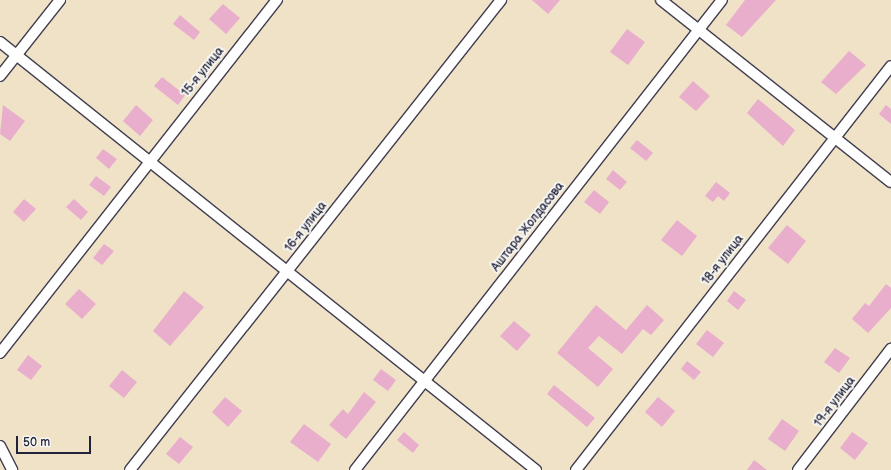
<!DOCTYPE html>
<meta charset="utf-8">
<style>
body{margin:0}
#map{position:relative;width:891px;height:470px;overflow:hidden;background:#f0e2c7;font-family:"Balsamiq Sans",sans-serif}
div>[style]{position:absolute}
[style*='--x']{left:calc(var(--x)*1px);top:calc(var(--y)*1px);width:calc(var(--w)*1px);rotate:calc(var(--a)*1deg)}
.building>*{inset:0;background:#e8aecb}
.roads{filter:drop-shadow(1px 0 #413f50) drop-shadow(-1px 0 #413f50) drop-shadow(0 1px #413f50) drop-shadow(0 -1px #413f50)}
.minor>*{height:10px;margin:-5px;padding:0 5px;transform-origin:5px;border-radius:5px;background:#fff}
span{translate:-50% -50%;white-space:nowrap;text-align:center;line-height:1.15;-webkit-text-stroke:4px #f6f6f2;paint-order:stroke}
.street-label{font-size:12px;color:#22223b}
.scale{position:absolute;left:16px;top:436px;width:75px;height:18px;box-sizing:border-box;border:2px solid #22223b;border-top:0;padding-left:5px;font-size:12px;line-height:14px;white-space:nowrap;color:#22223b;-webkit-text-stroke:3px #f6f6f2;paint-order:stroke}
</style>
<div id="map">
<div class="building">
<div style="clip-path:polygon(532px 0,560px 0,548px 14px)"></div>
<div style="clip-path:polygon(745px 0,776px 0,742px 37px,726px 25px)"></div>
<div style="clip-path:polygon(223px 4px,240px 18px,226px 34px,209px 19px)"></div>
<div style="clip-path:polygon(180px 15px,200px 32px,194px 40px,173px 24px)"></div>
<div style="clip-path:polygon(627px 29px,645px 42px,628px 65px,610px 52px)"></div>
<div style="clip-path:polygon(849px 51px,866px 65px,836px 94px,821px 82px)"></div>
<div style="clip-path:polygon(162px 77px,185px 95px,178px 105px,154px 86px)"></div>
<div style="clip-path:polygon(693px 81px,710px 96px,696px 111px,679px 97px)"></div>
<div style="clip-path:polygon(758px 99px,795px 130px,783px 146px,747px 113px)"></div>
<div style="clip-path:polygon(3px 105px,25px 121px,10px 141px,0 134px)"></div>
<div style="clip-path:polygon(136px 105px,153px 120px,140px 136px,123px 121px)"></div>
<div style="clip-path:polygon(886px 105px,891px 109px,891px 124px,879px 114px)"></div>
<div style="clip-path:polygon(637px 140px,653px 153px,646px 161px,630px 148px)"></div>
<div style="clip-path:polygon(103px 149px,117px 159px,109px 169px,96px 158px)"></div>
<div style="clip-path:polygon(613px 170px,627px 182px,620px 190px,606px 179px)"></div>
<div style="clip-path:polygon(96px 176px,111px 187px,104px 196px,89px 185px)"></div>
<div style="clip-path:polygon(716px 182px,730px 193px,724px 201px,718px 196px,713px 202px,705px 196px)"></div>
<div style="clip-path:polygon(594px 190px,609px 202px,600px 214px,584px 202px)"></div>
<div style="clip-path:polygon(24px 199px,36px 209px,24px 222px,13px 212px)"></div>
<div style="clip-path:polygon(74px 199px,88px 212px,81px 220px,66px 207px)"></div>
<div style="clip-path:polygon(677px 220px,697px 236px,682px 256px,661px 240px)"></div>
<div style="clip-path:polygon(787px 225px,806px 241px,788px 264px,768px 248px)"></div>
<div style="clip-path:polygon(104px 244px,114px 251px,102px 265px,93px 258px)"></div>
<div style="clip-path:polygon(886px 284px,891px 288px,891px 308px,868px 333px,852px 319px,865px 303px,869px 306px)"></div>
<div style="clip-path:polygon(79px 289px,96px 304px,82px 319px,65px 304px)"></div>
<div style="clip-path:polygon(184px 291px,204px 307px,170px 346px,153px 331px)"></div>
<div style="clip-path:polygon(734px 291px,746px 300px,738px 310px,727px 301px)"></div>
<div style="clip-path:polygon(596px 305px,626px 330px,647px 305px,664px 320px,651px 335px,643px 329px,622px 354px,599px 336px,588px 348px,613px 369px,598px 387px,557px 353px)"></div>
<div style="clip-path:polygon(514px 321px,531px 335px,517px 351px,500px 336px)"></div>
<div style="clip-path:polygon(707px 330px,724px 343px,713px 357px,696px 344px)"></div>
<div style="clip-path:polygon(835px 348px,850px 358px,839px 373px,824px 362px)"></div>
<div style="clip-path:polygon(28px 355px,42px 366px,31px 380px,17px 370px)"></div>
<div style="clip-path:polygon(687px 361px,701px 372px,694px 380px,681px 369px)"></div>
<div style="clip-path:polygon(381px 369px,396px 380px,388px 391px,373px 380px)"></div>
<div style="clip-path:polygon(122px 370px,137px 382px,124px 398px,109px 386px)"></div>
<div style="clip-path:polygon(554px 385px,595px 418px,587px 427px,547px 394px)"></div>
<div style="clip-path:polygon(364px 392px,376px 402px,346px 439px,329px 425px,343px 409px,348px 414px)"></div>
<div style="clip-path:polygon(225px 397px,242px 411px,228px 427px,212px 412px)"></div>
<div style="clip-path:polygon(658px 397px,675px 411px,662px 427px,645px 412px)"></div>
<div style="clip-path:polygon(782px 419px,799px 431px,785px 451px,768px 439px)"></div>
<div style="clip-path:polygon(304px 424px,331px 444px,318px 462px,290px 442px)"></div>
<div style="clip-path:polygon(404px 432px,419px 445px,413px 453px,397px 440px)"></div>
<div style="clip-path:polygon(852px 432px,868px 443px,855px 460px,840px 448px)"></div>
<div style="clip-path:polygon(180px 437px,193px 447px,179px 464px,166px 454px)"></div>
<div style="clip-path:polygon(754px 460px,767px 470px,747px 470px)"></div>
</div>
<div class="roads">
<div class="minor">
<div style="--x:661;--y:0;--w:293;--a:38.4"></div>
<div style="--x:0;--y:42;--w:686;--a:38.61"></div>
<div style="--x:0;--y:76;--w:97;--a:-51.7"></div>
<div style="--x:0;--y:353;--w:449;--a:-51.9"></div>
<div style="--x:0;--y:446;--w:27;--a:63"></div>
<div style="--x:130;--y:470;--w:599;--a:-51.71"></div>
<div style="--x:355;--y:470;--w:596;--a:-52.02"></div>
<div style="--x:576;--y:470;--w:512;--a:-52.06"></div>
<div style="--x:798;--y:470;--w:153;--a:-52.5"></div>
</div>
</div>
<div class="street-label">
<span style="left:203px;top:72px;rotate:-51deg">15-я улица</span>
<span style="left:306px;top:227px;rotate:-52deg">16-я улица</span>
<span style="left:528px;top:227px;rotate:-52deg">Аштара Жолдасова</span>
<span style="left:723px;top:260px;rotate:-52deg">18-я улица</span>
<span style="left:835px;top:402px;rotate:-53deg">19-я улица</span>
</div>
<div class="scale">50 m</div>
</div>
